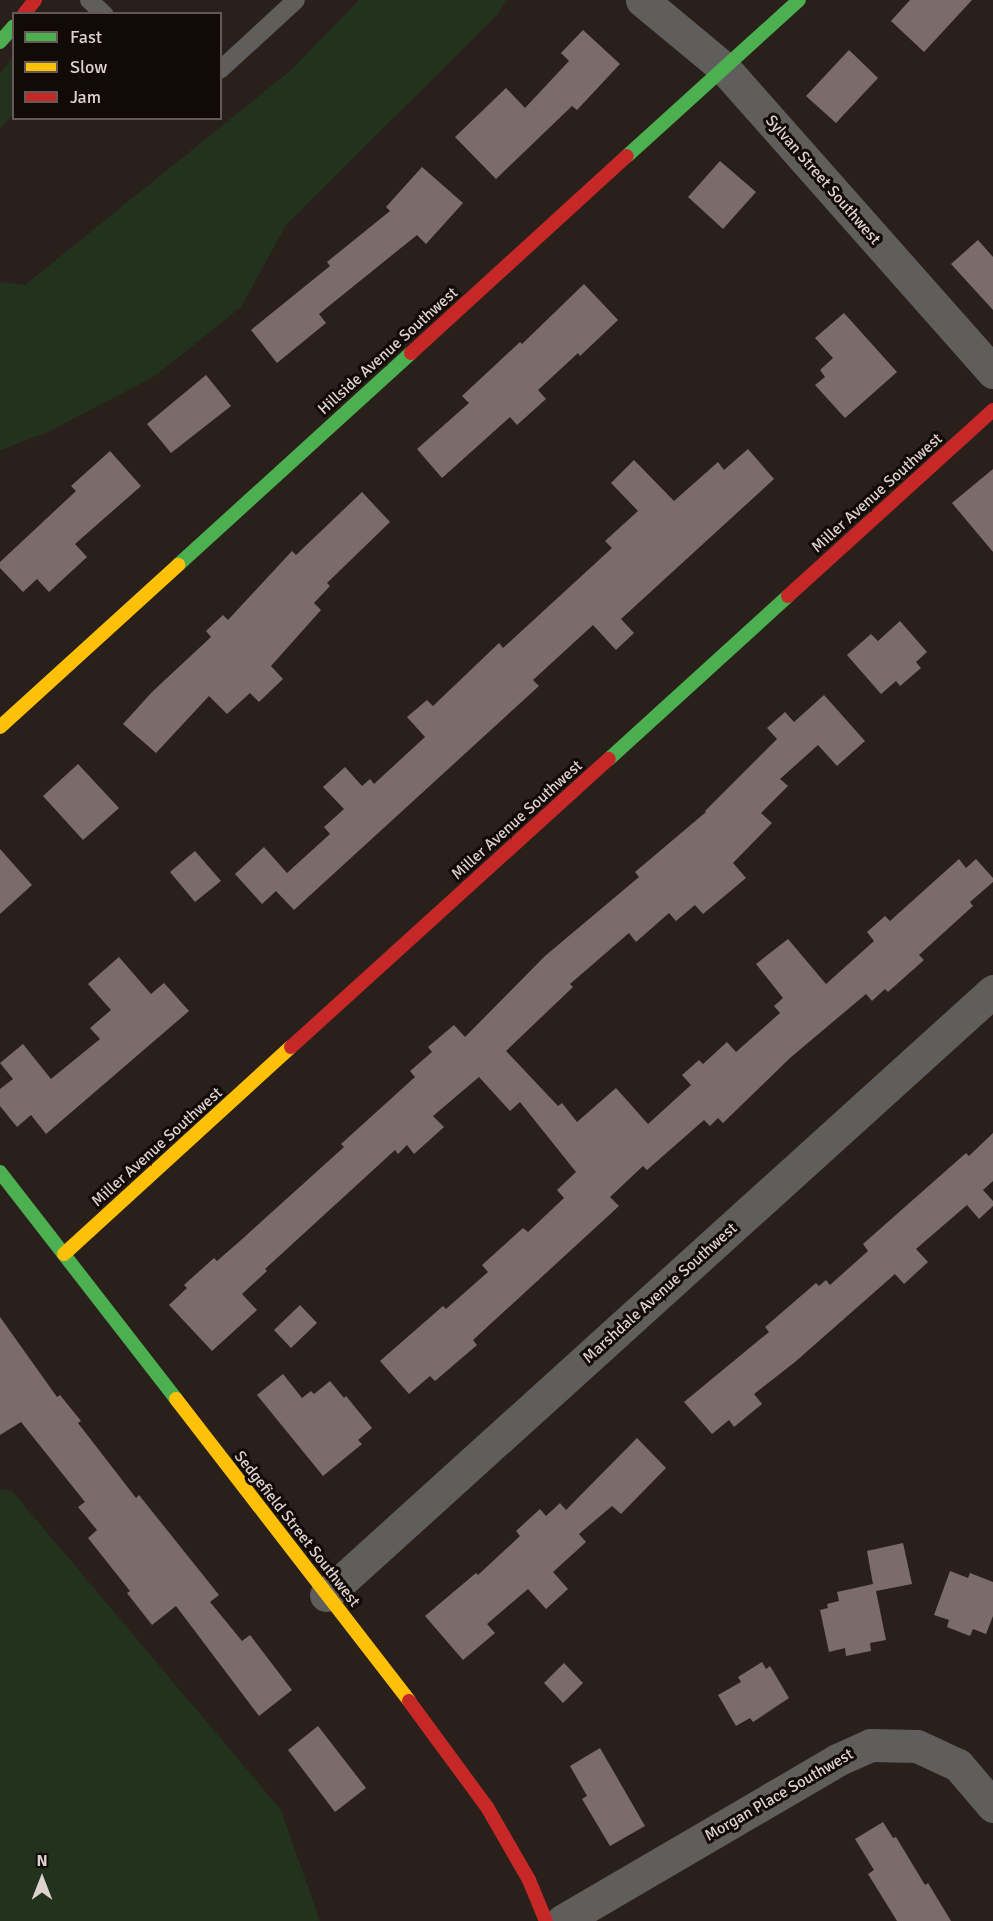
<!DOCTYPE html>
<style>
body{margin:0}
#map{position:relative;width:993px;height:1921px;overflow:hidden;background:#29201c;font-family:Signika,sans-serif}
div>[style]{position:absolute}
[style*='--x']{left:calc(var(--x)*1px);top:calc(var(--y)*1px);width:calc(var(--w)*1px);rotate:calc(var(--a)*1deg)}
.green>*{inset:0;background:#23321d}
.building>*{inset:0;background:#7b6c6a}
.lane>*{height:18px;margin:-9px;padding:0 9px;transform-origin:9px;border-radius:9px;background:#605e5c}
.street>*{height:33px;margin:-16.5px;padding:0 16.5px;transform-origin:16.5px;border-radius:16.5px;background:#605e5c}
.fast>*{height:14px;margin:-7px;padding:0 7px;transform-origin:7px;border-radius:7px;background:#4caf50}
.slow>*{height:14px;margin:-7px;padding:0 7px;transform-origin:7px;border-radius:7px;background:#ffc107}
.jam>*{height:14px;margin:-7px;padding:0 7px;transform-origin:7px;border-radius:7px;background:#c62828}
span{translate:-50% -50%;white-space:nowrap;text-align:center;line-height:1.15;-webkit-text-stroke:6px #110a07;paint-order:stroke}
.street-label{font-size:16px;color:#ded2ce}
.legend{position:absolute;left:12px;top:12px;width:210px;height:108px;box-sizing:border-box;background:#110a07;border:2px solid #635a57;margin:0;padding:8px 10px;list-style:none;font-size:18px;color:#ded2ce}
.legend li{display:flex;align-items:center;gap:12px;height:30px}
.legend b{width:30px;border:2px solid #635a57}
.north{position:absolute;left:12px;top:1849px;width:60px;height:60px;-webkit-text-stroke:4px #110a07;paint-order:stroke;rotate:0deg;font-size:16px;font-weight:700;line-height:24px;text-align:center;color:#ded2ce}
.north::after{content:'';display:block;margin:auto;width:21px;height:27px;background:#ded2ce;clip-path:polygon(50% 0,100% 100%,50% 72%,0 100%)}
</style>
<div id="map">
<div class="green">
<div style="clip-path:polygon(359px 0,506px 0,498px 14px,286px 225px,241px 307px,155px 376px,48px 432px,0 450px,0 282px,25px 285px,291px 70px)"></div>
<div style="clip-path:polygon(13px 57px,13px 114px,0 129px,0 74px)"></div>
<div style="clip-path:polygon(0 1489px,12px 1491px,281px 1810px,320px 1921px,0 1921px)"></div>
</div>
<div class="building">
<div style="clip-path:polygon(910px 0,972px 0,924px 52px,891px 21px)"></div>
<div style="clip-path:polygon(583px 30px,620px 64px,577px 110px,572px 106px,496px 179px,455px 137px,506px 88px,525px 108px,569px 61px,561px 53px)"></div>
<div style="clip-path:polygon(849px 50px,878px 78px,836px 123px,806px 96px)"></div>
<div style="clip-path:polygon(720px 161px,756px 192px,723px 229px,688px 197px)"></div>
<div style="clip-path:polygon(422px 167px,463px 203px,426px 244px,417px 235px,319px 314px,326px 323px,277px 363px,251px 330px,330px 266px,327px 262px,390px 211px,386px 207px)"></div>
<div style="clip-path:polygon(978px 240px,993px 257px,993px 310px,951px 264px)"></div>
<div style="clip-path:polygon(584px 284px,618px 320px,580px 356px,578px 353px,538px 390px,546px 399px,517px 425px,510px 417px,442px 478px,417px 449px,469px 403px,462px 396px,520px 342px,522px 344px)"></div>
<div style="clip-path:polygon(844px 313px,897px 372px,845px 418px,815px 385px,825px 377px,820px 370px,833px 358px,815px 338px)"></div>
<div style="clip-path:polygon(206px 375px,231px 406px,171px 453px,147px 424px)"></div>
<div style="clip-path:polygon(748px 449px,774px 479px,621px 619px,634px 633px,616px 650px,593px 625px,533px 680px,539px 686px,294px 910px,276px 891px,262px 904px,235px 874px,264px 847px,287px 873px,330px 834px,324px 827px,344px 809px,323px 787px,345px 767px,362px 786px,370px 779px,374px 784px,425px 737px,407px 717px,427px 700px,433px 706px,499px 643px,503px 648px,612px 548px,605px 541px,638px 511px,611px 483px,634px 460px,674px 501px,718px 462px,724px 470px)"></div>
<div style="clip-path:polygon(110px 451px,141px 486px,75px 544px,87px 557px,49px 592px,37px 579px,23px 592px,0 568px,0 562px,76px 491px,71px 486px)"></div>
<div style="clip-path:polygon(993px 469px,993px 552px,952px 503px)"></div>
<div style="clip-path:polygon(362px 492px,390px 522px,327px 583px,330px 586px,314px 603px,321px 610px,271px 666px,283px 679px,259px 702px,250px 693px,227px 714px,209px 696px,156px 753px,123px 724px,152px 692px,211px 637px,206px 631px,223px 615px,228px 620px,292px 551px,296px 555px)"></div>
<div style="clip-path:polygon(900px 621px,927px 652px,916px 662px,921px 668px,900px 686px,896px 681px,881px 694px,847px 655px,871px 634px,878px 641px)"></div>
<div style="clip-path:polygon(824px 695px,865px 741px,837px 766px,818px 745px,780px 779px,788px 786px,761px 813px,772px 823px,733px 863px,746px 878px,703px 914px,695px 905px,676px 921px,669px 913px,636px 942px,629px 933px,570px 984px,573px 987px,506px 1051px,558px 1106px,562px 1103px,577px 1122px,616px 1088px,648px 1124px,691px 1085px,682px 1075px,699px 1060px,703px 1064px,727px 1042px,736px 1052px,780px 1013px,774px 1006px,783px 998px,756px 964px,788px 939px,826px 984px,874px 941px,867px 932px,885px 916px,890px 921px,959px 859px,966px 868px,976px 859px,993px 878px,993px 882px,970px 902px,973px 906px,919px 955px,924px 960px,888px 992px,885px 989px,872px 1001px,866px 994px,790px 1058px,723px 1123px,718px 1118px,710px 1126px,704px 1120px,647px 1170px,643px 1166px,610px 1197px,619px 1206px,473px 1340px,477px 1345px,435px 1381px,430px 1376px,409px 1394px,380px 1361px,443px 1306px,446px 1309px,488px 1272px,482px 1265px,523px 1228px,528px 1232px,564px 1198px,557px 1190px,576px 1172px,520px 1102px,510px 1111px,479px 1077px,433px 1116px,444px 1127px,414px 1154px,407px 1145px,398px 1154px,395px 1150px,265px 1269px,267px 1271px,242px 1294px,257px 1310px,212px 1351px,169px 1305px,187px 1288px,184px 1285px,214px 1258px,217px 1261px,240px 1241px,344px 1147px,341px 1144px,415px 1077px,410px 1071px,432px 1052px,428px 1047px,454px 1025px,465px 1037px,545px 956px,639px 877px,635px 872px,706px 812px,705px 811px,777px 739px,767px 728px,785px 712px,794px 722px)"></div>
<div style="clip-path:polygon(78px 764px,119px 808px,83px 840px,43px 796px)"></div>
<div style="clip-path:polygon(0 849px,32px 885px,0 914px)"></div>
<div style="clip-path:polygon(195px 851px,221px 881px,195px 902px,170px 872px)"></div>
<div style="clip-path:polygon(119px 957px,151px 994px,164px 983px,189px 1011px,46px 1134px,31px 1115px,17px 1127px,0 1106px,0 1089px,13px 1079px,0 1063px,23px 1044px,51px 1079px,100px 1039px,90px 1028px,111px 1010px,88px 984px)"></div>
<div style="clip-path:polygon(993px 1133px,993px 1181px,983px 1190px,993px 1201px,993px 1206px,979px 1219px,967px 1205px,916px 1249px,928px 1262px,904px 1284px,895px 1274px,795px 1362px,754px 1394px,762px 1404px,734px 1427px,729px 1420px,712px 1434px,684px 1402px,769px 1332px,765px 1327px,816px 1283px,819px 1286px,826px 1280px,830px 1285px,868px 1251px,863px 1244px,966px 1153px,969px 1156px)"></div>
<div style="clip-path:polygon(300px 1305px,317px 1323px,291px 1348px,274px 1330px)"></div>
<div style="clip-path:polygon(0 1317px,57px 1397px,60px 1395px,81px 1421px,78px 1423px,136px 1498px,139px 1495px,219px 1595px,210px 1602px,242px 1641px,250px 1635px,292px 1690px,259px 1716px,176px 1606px,152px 1625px,127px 1593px,130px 1591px,88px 1538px,97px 1530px,78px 1507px,85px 1502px,21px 1422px,0 1435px)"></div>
<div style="clip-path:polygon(283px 1374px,302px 1398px,311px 1391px,314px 1394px,330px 1381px,344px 1398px,346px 1396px,372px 1428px,358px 1440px,362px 1444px,323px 1476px,257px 1395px)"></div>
<div style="clip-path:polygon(637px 1438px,666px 1468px,621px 1514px,612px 1506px,579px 1534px,586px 1542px,553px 1572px,568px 1589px,546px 1609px,528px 1589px,487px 1624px,495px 1633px,463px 1660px,425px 1616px,476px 1573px,478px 1575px,520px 1536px,516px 1531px,540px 1509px,546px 1516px,560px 1503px,566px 1510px)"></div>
<div style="clip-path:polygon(903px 1543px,912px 1584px,876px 1591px,886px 1640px,870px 1643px,871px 1651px,846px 1656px,845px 1648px,829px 1652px,820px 1610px,828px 1608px,827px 1604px,839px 1601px,837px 1592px,873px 1584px,867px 1551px)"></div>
<div style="clip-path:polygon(950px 1571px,968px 1578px,970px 1573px,993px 1582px,993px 1616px,986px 1634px,973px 1629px,970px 1636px,947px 1627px,949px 1620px,934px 1615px)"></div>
<div style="clip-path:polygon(762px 1662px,766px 1669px,770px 1666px,789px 1698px,753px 1722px,750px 1718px,736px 1726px,718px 1695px,741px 1682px,738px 1677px)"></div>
<div style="clip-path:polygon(564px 1663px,583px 1683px,563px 1703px,544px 1683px)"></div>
<div style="clip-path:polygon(318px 1726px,366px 1788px,335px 1812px,288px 1750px)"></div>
<div style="clip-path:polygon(600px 1748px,645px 1826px,610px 1846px,582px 1799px,587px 1796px,570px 1766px)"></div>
<div style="clip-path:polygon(883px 1822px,893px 1838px,896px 1837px,925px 1885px,928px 1883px,951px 1921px,897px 1921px,868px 1874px,874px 1870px,855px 1839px)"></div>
</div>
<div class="lane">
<div style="--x:89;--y:0;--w:21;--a:43"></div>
<div style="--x:220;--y:70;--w:103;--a:-42.6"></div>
</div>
<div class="street">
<div style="--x:642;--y:0;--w:107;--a:39.7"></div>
<div style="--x:724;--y:68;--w:406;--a:48.5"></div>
<div style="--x:326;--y:1595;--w:900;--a:-42.16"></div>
<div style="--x:562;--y:1921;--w:319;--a:-30.3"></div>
<div style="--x:837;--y:1760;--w:36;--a:-24"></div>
<div style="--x:870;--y:1745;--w:47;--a:1.2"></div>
<div style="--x:917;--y:1746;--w:45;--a:24.9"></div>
<div style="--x:958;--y:1765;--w:54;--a:49.5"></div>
</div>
<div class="fast">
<div style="--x:0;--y:42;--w:21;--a:-49"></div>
<div style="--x:627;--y:156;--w:232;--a:-42.2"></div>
<div style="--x:178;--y:565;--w:315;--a:-42.3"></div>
<div style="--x:609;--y:759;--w:242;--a:-42.3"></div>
<div style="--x:0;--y:1172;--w:287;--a:52.2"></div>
</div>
<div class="slow">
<div style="--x:0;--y:727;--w:241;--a:-42.3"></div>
<div style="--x:64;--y:1254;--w:307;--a:-42.4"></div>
<div style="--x:176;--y:1399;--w:381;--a:52.3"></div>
</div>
<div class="jam">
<div style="--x:24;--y:14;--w:18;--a:-52"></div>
<div style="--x:411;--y:353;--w:292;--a:-42.4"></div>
<div style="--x:788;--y:596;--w:277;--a:-42.2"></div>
<div style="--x:291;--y:1047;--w:429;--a:-42.2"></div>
<div style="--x:409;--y:1701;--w:132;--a:53.7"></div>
<div style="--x:487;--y:1807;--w:84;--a:60.1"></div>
<div style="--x:529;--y:1880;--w:44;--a:67.5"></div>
</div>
<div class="street-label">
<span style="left:823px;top:180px;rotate:49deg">Sylvan Street Southwest</span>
<span style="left:388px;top:351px;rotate:-42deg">Hillside Avenue Southwest</span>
<span style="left:877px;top:493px;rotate:-42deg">Miller Avenue Southwest</span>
<span style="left:517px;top:820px;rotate:-42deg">Miller Avenue Southwest</span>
<span style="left:157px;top:1147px;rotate:-42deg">Miller Avenue Southwest</span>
<span style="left:660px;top:1293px;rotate:-42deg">Marshdale Avenue Southwest</span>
<span style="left:297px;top:1529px;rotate:52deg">Sedgefield Street Southwest</span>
<span style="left:779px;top:1795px;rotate:-30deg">Morgan Place Southwest</span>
</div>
<ul class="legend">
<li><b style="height:8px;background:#4caf50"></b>Fast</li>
<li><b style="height:8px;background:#ffc107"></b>Slow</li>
<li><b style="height:8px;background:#c62828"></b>Jam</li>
</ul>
<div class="north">N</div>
</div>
